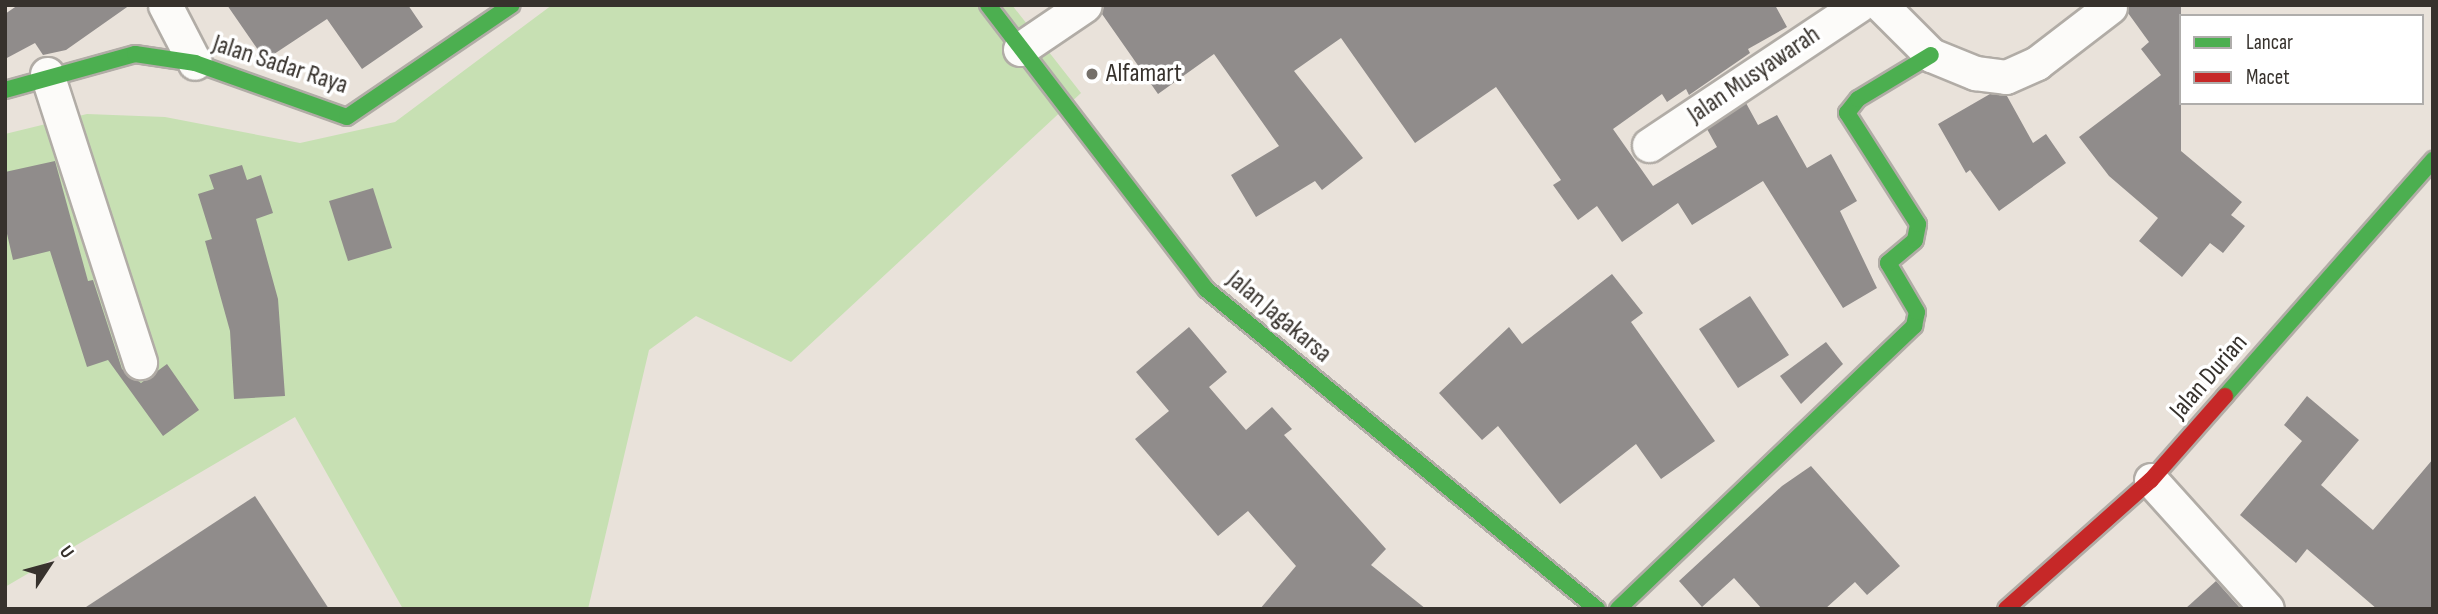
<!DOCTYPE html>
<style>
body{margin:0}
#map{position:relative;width:2438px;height:614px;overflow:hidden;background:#e9e2da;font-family:"Sofia Sans Condensed",sans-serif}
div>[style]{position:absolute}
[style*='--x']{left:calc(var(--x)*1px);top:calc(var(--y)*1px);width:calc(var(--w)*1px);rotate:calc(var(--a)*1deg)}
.green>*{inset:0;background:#c7e0b3}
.building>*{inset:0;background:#908c8b}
.roads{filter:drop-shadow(2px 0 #b1aca6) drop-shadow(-2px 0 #b1aca6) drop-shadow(0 2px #b1aca6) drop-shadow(0 -2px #b1aca6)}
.street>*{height:33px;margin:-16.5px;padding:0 16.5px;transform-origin:16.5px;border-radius:16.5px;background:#fcfbf9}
.fast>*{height:16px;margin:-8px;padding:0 8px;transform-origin:8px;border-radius:8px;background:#4caf50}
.jam>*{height:16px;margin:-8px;padding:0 8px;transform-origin:8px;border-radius:8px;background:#c62828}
.dots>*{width:19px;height:19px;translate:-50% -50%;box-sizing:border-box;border:4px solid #fff;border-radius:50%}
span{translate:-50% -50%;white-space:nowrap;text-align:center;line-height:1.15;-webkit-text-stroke:7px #fff;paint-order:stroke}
.street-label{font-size:26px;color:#37322d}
.poi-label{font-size:26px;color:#37322d}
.left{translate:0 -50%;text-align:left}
.frame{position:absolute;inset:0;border:7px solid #37322d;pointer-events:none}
.legend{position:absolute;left:2179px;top:14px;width:245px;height:91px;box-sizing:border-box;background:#fff;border:2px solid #afadab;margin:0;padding:9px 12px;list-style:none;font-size:21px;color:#37322d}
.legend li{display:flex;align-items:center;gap:14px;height:35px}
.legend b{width:35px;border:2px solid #afadab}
.north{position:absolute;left:14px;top:530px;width:70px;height:70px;-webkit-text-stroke:5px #fff;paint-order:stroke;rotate:54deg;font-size:19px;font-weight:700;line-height:28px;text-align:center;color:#37322d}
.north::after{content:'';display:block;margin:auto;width:24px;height:32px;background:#37322d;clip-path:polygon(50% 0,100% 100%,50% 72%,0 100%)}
</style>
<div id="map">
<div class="green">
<div style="clip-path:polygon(552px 5px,1012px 5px,1081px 93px,791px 362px,696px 316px,649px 350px,588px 609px,403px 609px,295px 417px,5px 587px,5px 134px,87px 114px,165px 117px,300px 143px,395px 122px)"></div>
</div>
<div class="building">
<div style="clip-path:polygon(18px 5px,130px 5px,66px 50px,43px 55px,35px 43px,5px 59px,5px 14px)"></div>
<div style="clip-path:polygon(227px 5px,408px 5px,423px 27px,362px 69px,327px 19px,265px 60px)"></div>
<div style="clip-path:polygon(1104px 5px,1775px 5px,1787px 27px,1748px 49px,1750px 53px,1689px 95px,1686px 89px,1667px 102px,1662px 94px,1613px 129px,1653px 186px,1717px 147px,1707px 129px,1746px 103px,1758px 125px,1777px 115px,1807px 168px,1831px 154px,1857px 201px,1840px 211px,1877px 288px,1843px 308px,1763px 181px,1692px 225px,1678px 203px,1622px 242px,1597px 206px,1578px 220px,1553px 185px,1561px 180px,1496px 87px,1415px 143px,1341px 38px,1294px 71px,1363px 158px,1322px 190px,1315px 181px,1256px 217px,1231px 175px,1279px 146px,1214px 54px,1158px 94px,1102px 14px)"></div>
<div style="clip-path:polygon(2129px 5px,2181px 5px,2181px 151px,2242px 202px,2231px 215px,2245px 226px,2223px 253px,2210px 243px,2182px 277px,2139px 241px,2158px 218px,2109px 176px,2079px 137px,2161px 75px,2141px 49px,2149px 42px,2128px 13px)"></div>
<div style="clip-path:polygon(1990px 94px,2007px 96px,2033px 143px,2046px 134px,2066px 163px,1999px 211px,1970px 170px,1966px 173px,1938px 124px)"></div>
<div style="clip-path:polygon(55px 161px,88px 281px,93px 280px,122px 369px,141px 383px,167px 364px,199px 410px,163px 436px,108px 360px,87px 367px,50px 251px,13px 260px,5px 225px,5px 172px)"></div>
<div style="clip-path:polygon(242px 165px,247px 180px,261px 175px,273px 213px,256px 219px,278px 299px,285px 396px,234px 399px,230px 331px,205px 241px,212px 239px,198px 194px,214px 189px,209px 175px)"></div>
<div style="clip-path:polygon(373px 188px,392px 248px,348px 261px,329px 201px)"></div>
<div style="clip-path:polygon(1612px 274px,1643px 313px,1631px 322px,1715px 441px,1661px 479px,1636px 444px,1560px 504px,1498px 426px,1482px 440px,1439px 393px,1509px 327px,1522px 344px)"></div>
<div style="clip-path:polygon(1750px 296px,1789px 355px,1738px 388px,1699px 329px)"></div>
<div style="clip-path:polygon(1189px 327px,1227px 372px,1209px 387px,1246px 430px,1272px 407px,1292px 429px,1284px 435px,1386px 549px,1371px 565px,1426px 609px,1260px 609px,1296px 566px,1248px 511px,1218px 536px,1135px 439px,1169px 411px,1136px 372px)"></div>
<div style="clip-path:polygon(1826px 342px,1843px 364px,1801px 404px,1780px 376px)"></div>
<div style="clip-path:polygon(2307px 396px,2359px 440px,2321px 485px,2373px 530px,2433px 459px,2433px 609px,2377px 609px,2307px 549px,2296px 563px,2240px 515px,2302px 441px,2284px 425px)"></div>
<div style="clip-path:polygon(1811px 466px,1900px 566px,1867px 595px,1855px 582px,1825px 609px,1762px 609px,1734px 578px,1702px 607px,1679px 581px,1782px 486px)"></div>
<div style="clip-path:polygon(255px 496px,329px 609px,83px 609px)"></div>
<div style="clip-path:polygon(2216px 581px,2241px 609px,2185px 609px)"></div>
</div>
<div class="roads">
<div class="street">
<div style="--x:165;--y:5;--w:65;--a:62.7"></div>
<div style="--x:1881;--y:5;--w:71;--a:45"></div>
<div style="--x:1931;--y:55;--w:48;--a:22.2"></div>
<div style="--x:1975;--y:73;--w:31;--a:7"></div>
<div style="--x:2006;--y:77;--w:34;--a:-24"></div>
<div style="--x:2037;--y:63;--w:92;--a:-37.5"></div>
<div style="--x:1020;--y:49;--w:78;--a:-34.1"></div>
<div style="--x:47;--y:74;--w:303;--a:72.1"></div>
<div style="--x:1649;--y:145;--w:252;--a:-33.7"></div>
<div style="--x:2151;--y:480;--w:173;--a:48"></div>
</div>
<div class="fast">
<div style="--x:988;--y:5;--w:359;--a:52.5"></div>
<div style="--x:1207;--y:290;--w:504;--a:39.28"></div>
<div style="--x:5;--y:90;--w:135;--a:-15.5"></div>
<div style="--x:135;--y:54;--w:61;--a:8.5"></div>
<div style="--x:195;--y:63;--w:161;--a:19.6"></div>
<div style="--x:347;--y:117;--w:199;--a:-34.2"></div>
<div style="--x:2225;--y:396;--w:315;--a:-48.6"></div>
<div style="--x:1618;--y:609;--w:410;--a:-43.7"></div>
<div style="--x:1914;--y:326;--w:14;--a:-78"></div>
<div style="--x:1917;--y:312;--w:57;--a:-120.6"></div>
<div style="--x:1888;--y:263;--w:35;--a:-40"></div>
<div style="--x:1915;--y:240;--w:16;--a:-79"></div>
<div style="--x:1918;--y:224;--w:132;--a:-122.6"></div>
<div style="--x:1847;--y:113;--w:18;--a:-52"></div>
<div style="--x:1858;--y:99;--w:85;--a:-31.1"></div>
</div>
<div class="jam">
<div style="--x:2006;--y:609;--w:194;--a:-41.7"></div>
<div style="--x:2151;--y:480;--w:112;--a:-48.6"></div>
</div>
</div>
<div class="dots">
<div style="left:1092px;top:74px;background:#75706a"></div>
</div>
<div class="street-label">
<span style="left:280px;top:65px;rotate:18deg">Jalan Sadar Raya</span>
<span style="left:1754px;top:75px;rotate:-34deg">Jalan Musyawarah</span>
<span style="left:1279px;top:317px;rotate:40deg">Jalan Jagakarsa</span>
<span style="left:2209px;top:377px;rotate:-49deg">Jalan Durian</span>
</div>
<div class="poi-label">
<span class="left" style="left:1106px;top:74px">Alfamart</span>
</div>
<div class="frame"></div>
<ul class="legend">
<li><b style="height:9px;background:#4caf50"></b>Lancar</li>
<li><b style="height:9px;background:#c62828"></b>Macet</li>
</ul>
<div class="north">U</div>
</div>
